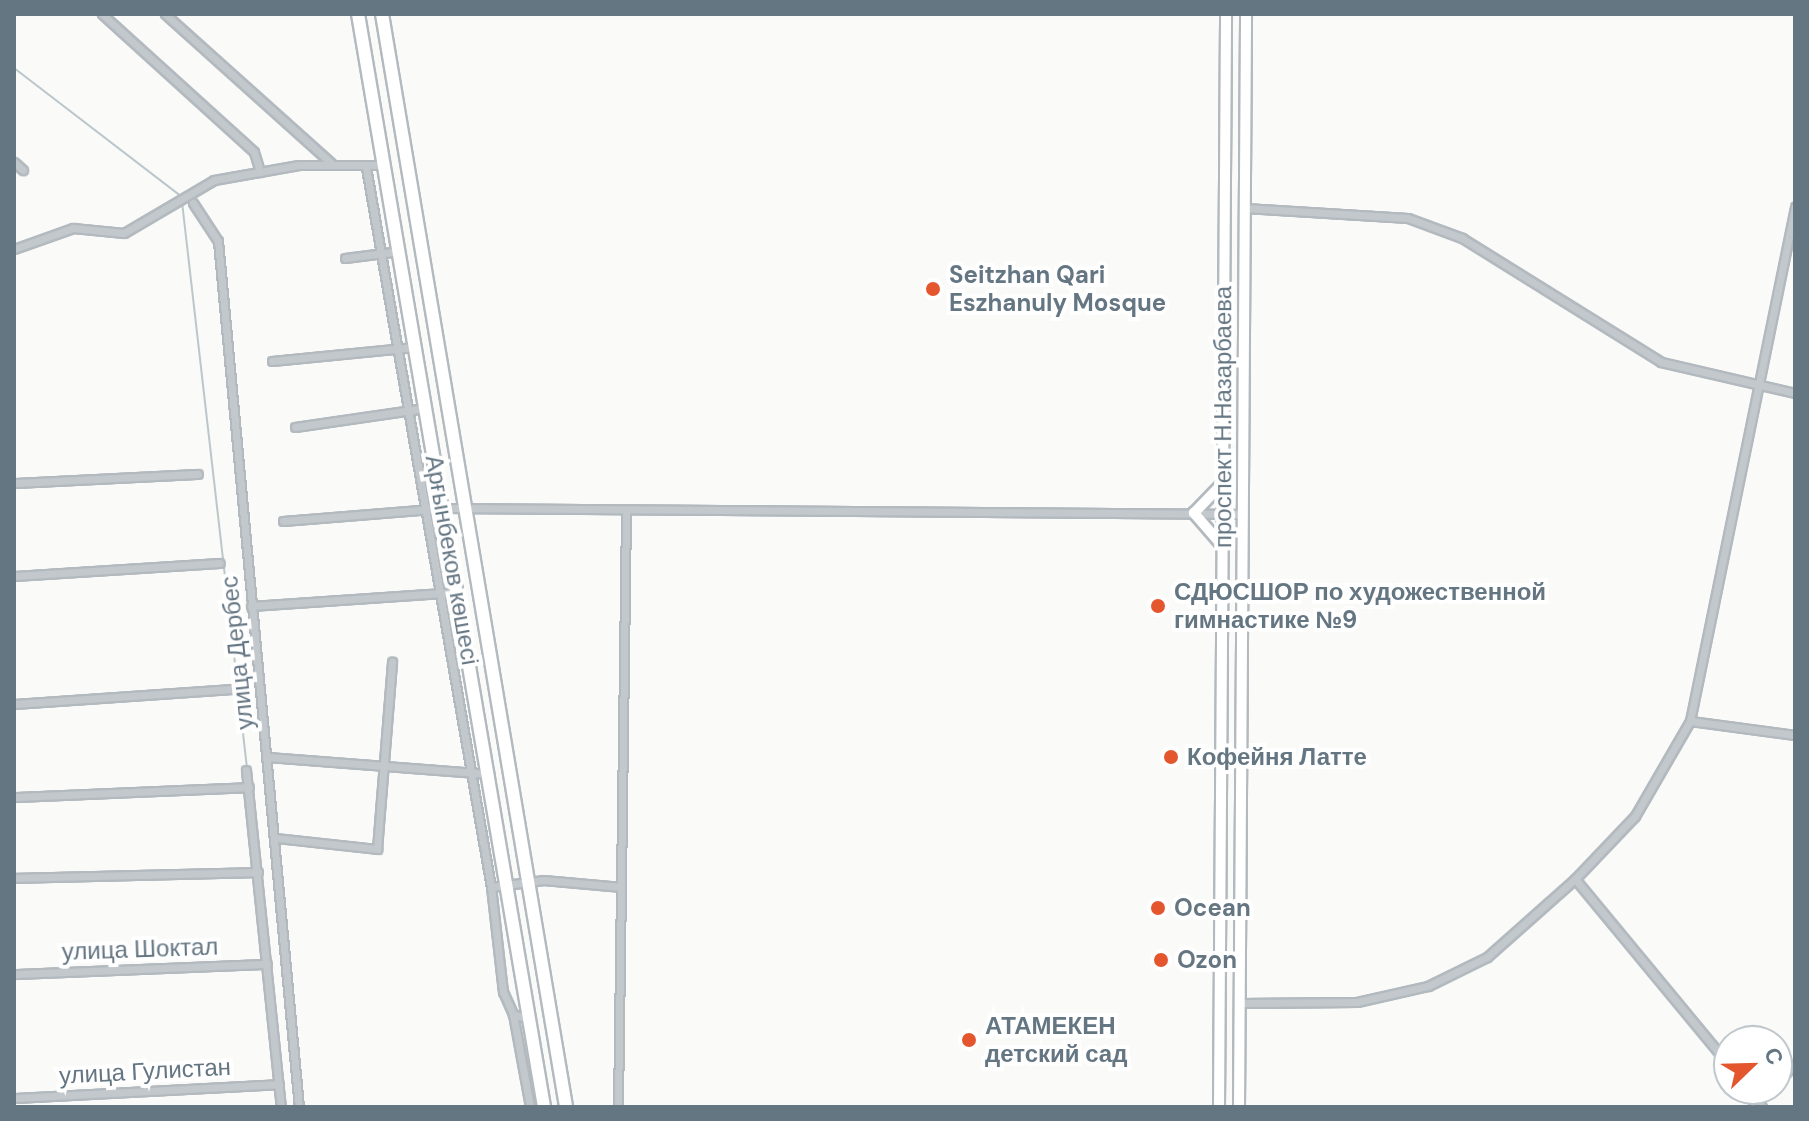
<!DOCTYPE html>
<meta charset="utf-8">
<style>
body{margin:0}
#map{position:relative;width:1809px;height:1121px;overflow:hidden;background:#fafaf8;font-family:"DM Sans",sans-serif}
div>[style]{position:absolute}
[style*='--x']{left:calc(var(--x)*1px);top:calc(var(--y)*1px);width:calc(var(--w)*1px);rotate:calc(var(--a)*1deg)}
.stream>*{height:2px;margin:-1px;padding:0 1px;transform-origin:1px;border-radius:1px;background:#bbc7cb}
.roads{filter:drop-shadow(2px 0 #b3babf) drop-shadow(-2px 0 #b3babf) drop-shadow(0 2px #b3babf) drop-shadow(0 -2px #b3babf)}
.minor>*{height:7px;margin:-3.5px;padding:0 3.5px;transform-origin:3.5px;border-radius:3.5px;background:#c3c8cc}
.secondary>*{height:10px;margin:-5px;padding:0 5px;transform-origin:5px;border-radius:5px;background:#fff}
.primary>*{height:12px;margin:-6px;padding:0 6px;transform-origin:6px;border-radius:6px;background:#fff}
.dots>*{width:22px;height:22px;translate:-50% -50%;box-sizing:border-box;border:4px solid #fff;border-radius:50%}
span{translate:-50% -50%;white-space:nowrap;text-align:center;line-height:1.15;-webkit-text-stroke:8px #fff;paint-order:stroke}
.poi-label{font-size:24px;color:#657683;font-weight:700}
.left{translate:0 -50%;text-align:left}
.street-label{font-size:24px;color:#657683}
.frame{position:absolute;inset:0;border:16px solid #657683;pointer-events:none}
.north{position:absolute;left:1713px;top:1025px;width:80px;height:80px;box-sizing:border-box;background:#fff;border:2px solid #c1c8cd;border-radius:50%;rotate:67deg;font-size:22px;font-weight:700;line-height:32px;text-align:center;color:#657683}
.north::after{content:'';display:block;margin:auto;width:28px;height:36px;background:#e4572e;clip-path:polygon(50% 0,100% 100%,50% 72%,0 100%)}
</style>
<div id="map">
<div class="stream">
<div style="--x:14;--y:68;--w:210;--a:37.5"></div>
<div style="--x:182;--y:202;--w:570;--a:83.45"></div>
<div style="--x:268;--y:945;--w:163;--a:83.7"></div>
</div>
<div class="roads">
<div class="minor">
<div style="--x:102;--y:14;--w:205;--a:42.2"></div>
<div style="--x:254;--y:152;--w:21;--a:73"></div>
<div style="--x:165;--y:14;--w:223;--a:41.9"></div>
<div style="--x:14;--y:162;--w:12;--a:42"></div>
<div style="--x:366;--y:167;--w:731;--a:80.15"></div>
<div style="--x:193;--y:203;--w:45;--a:56.7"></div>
<div style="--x:218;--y:241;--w:870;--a:84.66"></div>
<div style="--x:1245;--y:208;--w:163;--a:3.5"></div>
<div style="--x:1408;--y:218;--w:58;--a:20.3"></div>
<div style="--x:1462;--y:238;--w:234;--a:31.9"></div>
<div style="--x:1661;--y:362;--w:138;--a:13"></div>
<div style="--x:14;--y:249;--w:63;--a:-19.6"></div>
<div style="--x:73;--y:228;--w:51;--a:5.6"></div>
<div style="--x:124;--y:233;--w:104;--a:-30.5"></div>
<div style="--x:214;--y:180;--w:86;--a:-10"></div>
<div style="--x:299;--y:165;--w:86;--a:0"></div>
<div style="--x:345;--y:258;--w:55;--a:-7.3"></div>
<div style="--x:272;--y:361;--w:143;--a:-5.6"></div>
<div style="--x:295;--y:427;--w:132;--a:-8.3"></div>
<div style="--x:14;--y:483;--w:184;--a:-2.8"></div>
<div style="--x:283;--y:521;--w:162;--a:-4.6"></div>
<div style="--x:444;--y:508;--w:800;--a:0.43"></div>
<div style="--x:14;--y:576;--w:206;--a:-3.6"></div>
<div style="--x:251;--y:606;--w:207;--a:-3.9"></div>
<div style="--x:14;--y:704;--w:219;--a:-3.9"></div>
<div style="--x:1690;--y:721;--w:525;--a:-78.45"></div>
<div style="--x:268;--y:757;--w:222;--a:4.4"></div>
<div style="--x:246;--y:770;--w:339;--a:84.1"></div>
<div style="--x:14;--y:797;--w:235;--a:-2.4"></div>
<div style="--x:276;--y:838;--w:102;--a:6.2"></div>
<div style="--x:377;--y:849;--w:188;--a:-85.4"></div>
<div style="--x:14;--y:878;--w:244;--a:-1.4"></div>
<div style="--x:1575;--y:879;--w:241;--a:50.4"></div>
<div style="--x:14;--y:974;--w:253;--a:-2.3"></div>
<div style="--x:1241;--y:1003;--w:116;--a:-0.5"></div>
<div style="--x:1357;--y:1002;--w:73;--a:-12.7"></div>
<div style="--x:1428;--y:986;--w:66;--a:-26.2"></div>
<div style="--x:1487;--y:957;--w:118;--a:-41.6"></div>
<div style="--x:1575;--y:879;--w:87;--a:-46.4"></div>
<div style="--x:1635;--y:816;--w:110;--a:-59.9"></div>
<div style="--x:1690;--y:721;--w:106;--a:7.6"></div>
<div style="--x:513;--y:1014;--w:95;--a:79.6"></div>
<div style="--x:529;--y:1019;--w:17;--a:-163"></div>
<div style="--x:513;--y:1014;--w:24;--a:-114"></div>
<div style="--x:503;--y:992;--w:106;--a:-96.5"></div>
<div style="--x:491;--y:887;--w:53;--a:-7.5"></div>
<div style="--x:544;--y:880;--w:77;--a:5.2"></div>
<div style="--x:1777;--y:1082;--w:25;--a:-45"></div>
<div style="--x:1749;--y:1089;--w:22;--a:54"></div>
<div style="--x:14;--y:1098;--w:265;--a:-3"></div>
<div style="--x:618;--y:1107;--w:595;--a:-89.23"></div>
<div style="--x:1753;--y:1107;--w:25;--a:-47"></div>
</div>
<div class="secondary">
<div style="--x:1220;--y:543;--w:40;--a:-131"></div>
<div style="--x:1194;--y:513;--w:39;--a:-46"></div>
<div style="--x:1219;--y:1107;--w:1093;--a:-89.63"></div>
<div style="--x:1239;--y:1107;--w:1093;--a:-89.63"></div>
</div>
<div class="primary">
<div style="--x:358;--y:14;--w:1109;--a:80.34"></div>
<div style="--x:382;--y:14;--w:1108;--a:80.44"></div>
</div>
</div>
<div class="dots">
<div style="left:933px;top:289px;background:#e4572e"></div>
<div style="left:1158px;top:606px;background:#e4572e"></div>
<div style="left:1171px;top:757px;background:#e4572e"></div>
<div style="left:1158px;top:908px;background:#e4572e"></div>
<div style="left:1161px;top:960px;background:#e4572e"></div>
<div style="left:969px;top:1040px;background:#e4572e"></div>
</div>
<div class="poi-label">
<span class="left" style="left:949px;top:289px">Seitzhan Qari<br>Eszhanuly Mosque</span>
<span class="left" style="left:1174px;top:606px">СДЮСШОР по художественной<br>гимнастике №9</span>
<span class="left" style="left:1187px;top:757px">Кофейня Латте</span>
<span class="left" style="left:1174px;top:908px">Ocean</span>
<span class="left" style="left:1177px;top:960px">Ozon</span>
<span class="left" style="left:985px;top:1040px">АТАМЕКЕН<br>детский сад</span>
</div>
<div class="street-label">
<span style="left:1223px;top:417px;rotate:-90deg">проспект Н.Назарбаева</span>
<span style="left:452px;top:560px;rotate:80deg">Арғынбеков көшесі</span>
<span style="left:237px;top:653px;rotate:-96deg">улица Дербес</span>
<span style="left:140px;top:949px;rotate:-2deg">улица Шоктал</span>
<span style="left:145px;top:1071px;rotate:-3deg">улица Гулистан</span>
</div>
<div class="frame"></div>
<div class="north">С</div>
</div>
